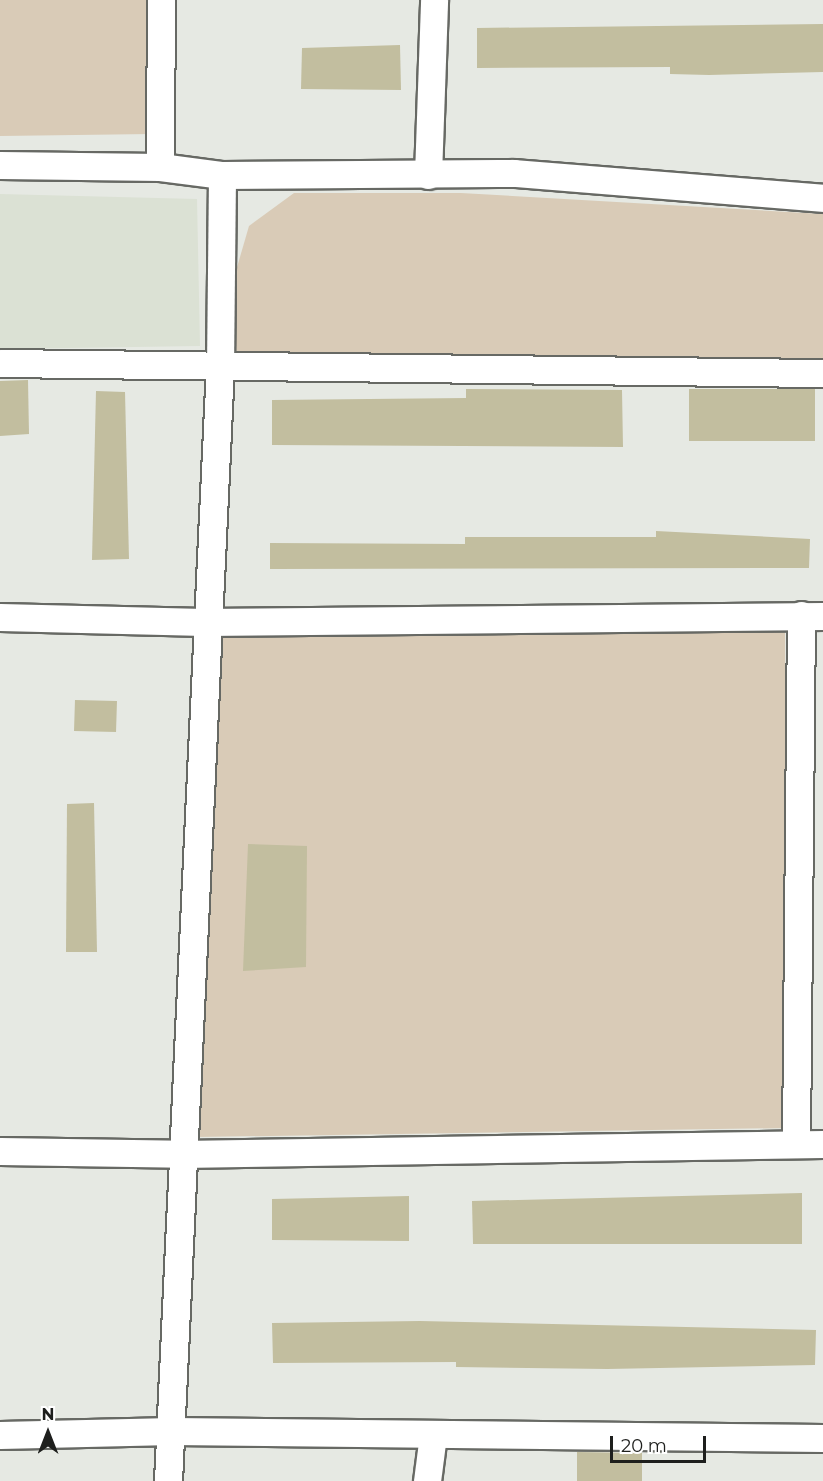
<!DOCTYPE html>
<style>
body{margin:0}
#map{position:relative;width:823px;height:1481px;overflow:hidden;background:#e6e9e3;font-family:Montserrat,sans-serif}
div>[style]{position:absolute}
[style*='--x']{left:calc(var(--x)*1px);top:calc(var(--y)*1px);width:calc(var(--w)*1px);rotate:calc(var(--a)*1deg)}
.built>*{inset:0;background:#dbe1d4}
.green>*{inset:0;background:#d9cbb7}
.building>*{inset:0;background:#c2be9f}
.roads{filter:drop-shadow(2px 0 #676964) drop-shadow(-2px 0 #676964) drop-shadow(0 2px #676964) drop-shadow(0 -2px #676964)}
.street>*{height:27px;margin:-13.5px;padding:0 13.5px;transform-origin:13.5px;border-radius:13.5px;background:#fff}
span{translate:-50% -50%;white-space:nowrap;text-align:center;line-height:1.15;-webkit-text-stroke:6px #fff;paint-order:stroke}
.north{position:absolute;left:18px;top:1403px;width:60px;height:60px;-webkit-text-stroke:4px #fff;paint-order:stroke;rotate:0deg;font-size:16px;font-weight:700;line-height:24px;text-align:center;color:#1e1f1d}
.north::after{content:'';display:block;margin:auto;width:21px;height:27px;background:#1e1f1d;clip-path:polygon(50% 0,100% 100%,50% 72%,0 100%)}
.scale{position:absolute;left:610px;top:1436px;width:96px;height:27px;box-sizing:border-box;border:3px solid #1e1f1d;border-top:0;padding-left:8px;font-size:18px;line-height:21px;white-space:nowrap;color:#1e1f1d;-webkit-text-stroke:4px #fff;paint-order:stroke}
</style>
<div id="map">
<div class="built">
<div style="clip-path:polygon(0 194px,197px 199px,200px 346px,0 349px)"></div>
</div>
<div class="green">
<div style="clip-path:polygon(0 0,151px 0,151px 134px,0 136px)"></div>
<div style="clip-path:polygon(294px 193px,461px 193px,823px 214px,823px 360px,235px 361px,231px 288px,249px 226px)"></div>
<div style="clip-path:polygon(749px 625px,785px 630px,787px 1128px,197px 1137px,221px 638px)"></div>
</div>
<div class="building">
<div style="clip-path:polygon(823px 24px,823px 72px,709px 75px,670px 74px,670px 67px,477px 68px,477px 28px)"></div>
<div style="clip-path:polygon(400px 45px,401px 90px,301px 89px,302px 48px)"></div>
<div style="clip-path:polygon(28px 380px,29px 434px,0 436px,0 381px)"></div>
<div style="clip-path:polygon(466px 389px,622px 390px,623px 447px,272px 445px,272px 400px,466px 398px)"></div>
<div style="clip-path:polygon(689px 389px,815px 389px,815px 441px,689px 441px)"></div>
<div style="clip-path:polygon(96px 391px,125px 392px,129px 559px,92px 560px)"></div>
<div style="clip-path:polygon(656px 531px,810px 539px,809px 568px,270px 569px,270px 543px,465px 544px,465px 537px,656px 537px)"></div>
<div style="clip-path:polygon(75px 700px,117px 701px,116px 732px,74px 731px)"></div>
<div style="clip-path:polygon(94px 803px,97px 952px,66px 952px,67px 804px)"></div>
<div style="clip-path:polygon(248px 844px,307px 846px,306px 967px,243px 971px)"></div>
<div style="clip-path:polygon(802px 1193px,802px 1244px,473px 1244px,472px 1201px)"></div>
<div style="clip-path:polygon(409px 1196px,409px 1241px,272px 1240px,272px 1199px)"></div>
<div style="clip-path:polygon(420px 1321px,816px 1330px,815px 1365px,607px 1369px,456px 1367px,456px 1362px,273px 1363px,272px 1323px)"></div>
<div style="clip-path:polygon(577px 1452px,642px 1453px,642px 1481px,577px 1481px)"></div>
</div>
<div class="roads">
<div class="street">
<div style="--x:0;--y:165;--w:160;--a:0.7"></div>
<div style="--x:160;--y:167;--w:63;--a:7.4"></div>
<div style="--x:222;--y:175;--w:292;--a:-0.4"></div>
<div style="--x:514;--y:173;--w:310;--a:4.6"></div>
<div style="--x:160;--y:167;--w:167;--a:-89.7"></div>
<div style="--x:428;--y:175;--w:175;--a:-88"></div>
<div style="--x:0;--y:363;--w:823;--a:0.7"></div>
<div style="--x:0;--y:617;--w:204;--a:1.4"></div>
<div style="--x:204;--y:622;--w:619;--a:-0.56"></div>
<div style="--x:796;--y:1143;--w:528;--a:-89.46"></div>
<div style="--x:0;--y:1151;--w:181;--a:0.9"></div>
<div style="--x:181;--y:1154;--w:642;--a:-0.89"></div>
<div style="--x:0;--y:1435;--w:172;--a:-1.3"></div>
<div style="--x:172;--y:1431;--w:651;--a:0.62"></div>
<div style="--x:168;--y:1481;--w:1115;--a:-87.33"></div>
<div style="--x:220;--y:367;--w:192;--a:-89.4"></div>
<div style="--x:427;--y:1481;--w:46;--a:-82.6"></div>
</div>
</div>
<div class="north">N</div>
<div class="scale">20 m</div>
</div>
